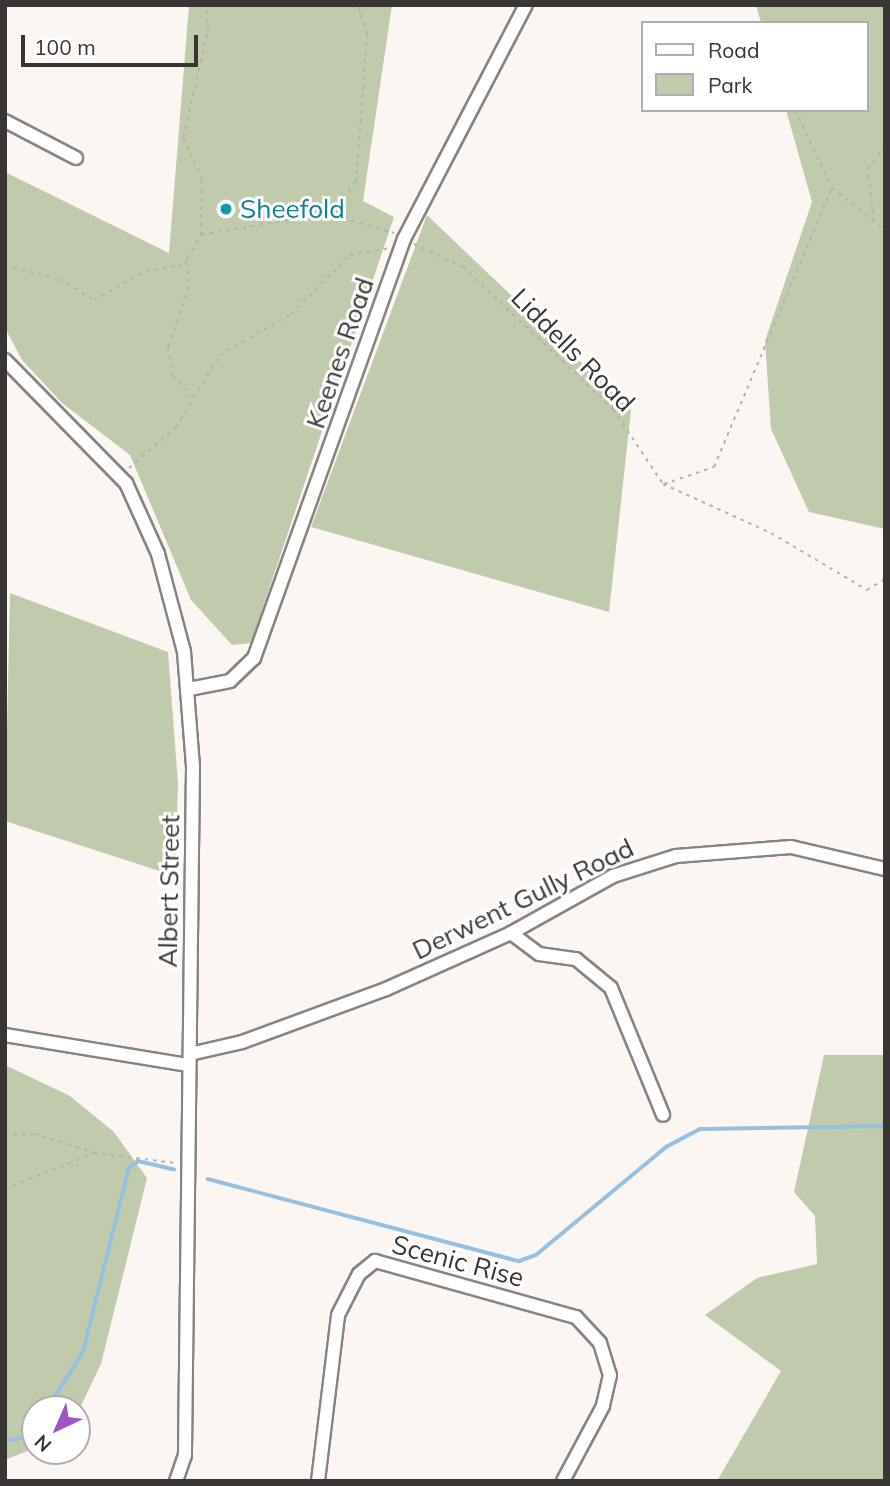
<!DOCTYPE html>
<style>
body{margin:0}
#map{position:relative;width:890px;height:1486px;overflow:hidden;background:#fcf6f3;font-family:Mulish,sans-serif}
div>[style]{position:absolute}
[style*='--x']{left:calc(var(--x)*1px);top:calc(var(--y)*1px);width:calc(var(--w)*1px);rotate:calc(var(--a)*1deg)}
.green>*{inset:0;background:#bfcbab}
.stream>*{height:3.5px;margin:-1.75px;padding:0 1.75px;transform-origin:1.75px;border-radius:1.75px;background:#95c0e2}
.path>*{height:2px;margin-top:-1px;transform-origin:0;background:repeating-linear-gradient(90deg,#b6b1ae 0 3.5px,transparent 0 8.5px)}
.roads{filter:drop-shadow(2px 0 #888380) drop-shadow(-2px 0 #888380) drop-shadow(0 2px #888380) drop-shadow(0 -2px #888380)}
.minor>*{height:12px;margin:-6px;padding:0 6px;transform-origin:6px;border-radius:6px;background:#fff}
.dots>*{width:19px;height:19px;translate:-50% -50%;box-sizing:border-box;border:4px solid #fff;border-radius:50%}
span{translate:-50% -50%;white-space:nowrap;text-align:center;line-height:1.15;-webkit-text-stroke:6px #fff;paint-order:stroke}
.culture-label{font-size:26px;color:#0d838f}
.left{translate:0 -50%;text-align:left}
.street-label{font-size:26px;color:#383534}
.frame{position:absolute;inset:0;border:7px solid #383534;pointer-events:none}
.legend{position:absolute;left:641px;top:21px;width:228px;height:91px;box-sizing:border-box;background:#fff;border:2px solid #afaeae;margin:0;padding:9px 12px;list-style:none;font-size:21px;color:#383534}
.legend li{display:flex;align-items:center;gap:14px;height:35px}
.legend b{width:35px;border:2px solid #afaeae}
.north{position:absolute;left:21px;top:1395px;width:70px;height:70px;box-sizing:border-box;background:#fff;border:2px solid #afaeae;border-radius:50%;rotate:224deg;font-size:19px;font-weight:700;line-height:28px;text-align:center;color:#383534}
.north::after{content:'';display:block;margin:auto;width:24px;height:32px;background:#9e54c7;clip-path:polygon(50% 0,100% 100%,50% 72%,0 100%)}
.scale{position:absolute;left:21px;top:35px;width:177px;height:32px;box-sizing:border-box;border:4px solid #383534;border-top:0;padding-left:9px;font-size:21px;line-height:24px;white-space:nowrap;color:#383534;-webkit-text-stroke:5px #fff;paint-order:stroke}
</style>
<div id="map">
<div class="green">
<div style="clip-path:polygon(189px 5px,392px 5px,363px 201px,394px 217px,251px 643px,232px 645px,191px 600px,130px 455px,62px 403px,22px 360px,5px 328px,5px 172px,169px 253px)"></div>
<div style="clip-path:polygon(756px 5px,885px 5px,885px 529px,809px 512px,771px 429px,765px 341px,812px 202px,786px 110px,867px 110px,867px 23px,761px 23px)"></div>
<div style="clip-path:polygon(427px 215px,631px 410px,609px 612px,311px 527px)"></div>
<div style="clip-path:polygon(10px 593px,168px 652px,178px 784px,175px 876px,5px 821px)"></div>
<div style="clip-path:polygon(824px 1055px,885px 1055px,885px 1481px,717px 1481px,781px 1371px,705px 1315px,757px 1278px,817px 1264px,815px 1216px,794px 1192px)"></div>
<div style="clip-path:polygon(5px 1065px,70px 1096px,114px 1132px,147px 1178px,101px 1364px,77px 1414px,35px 1409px,35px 1448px,5px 1460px)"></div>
</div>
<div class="stream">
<div style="--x:208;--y:1179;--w:322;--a:14.8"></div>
<div style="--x:519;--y:1261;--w:18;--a:-19"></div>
<div style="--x:536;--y:1255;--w:169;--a:-39.7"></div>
<div style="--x:666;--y:1147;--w:38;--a:-28"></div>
<div style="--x:700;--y:1129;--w:185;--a:-0.9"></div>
<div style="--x:47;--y:1409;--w:67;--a:-57.7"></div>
<div style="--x:83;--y:1352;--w:190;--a:-76"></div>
<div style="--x:129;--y:1168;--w:11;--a:-38"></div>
<div style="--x:138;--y:1161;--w:37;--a:13"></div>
<div style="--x:5;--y:1441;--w:20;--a:-11"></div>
<div style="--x:25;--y:1437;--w:16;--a:-50"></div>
</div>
<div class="path">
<div style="--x:795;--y:110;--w:86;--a:64.6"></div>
<div style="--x:832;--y:188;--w:68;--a:38.4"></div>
<div style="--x:333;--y:212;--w:38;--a:-53"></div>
<div style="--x:356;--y:182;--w:148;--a:-85.7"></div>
<div style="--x:367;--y:34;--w:30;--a:-107"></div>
<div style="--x:874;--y:221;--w:52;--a:-96.6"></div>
<div style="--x:868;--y:169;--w:29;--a:-54"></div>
<div style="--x:201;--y:235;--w:128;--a:-9.9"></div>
<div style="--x:327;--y:213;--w:70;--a:16.6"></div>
<div style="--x:414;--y:244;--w:54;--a:25.1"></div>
<div style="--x:463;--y:267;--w:207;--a:43.4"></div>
<div style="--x:613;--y:409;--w:90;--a:56.3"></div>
<div style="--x:663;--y:484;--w:119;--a:24.4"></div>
<div style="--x:771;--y:533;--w:112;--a:30.7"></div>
<div style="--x:867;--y:590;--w:21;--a:-31"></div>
<div style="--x:186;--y:262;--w:25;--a:83"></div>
<div style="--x:189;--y:287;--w:64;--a:109.3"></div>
<div style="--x:168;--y:347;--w:29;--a:80"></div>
<div style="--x:173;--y:376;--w:28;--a:45"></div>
<div style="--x:5;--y:266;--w:57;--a:13.3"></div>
<div style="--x:60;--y:279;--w:40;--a:32"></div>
<div style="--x:94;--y:300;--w:60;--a:-29.1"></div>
<div style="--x:146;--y:271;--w:33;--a:-9"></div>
<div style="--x:179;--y:266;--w:12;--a:-42"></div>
<div style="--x:188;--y:258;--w:26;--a:-61"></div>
<div style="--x:201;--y:235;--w:55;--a:-89"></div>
<div style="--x:202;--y:180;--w:47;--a:-113.8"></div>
<div style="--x:183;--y:137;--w:109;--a:-76.7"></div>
<div style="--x:208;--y:31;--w:26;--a:-94"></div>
<div style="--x:129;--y:468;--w:62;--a:-41.1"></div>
<div style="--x:176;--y:427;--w:84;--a:-58.6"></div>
<div style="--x:220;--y:355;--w:82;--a:-30"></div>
<div style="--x:291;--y:314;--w:83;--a:-45"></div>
<div style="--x:350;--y:255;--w:39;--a:-10"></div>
<div style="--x:664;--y:484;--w:53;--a:-18.8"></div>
<div style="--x:714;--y:467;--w:303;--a:-67.1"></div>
<div style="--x:5;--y:1135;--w:30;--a:-2"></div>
<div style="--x:35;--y:1134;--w:61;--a:17.2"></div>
<div style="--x:5;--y:1189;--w:96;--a:-22"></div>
<div style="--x:94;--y:1153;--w:82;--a:7"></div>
</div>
<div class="roads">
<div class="minor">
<div style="--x:5;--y:121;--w:80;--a:27.5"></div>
<div style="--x:5;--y:360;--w:173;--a:45.5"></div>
<div style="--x:126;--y:483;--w:78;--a:65.7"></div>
<div style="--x:158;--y:554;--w:101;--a:75.1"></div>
<div style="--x:184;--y:652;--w:115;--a:85.5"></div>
<div style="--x:193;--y:767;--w:688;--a:90.67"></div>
<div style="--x:185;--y:1455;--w:28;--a:109"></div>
<div style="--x:189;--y:689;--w:42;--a:-11"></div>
<div style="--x:230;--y:681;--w:33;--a:-44"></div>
<div style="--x:254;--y:658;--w:445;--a:-70.3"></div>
<div style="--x:404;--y:239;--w:264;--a:-62.5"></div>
<div style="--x:511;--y:933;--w:35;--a:37"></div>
<div style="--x:539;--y:954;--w:37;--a:8"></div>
<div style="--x:576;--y:959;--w:45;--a:39.6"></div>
<div style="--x:611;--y:988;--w:137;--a:67.7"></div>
<div style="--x:5;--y:1035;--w:186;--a:9.3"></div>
<div style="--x:190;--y:1054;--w:53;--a:-13"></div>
<div style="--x:242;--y:1042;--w:153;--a:-20.2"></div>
<div style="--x:386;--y:989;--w:137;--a:-24.1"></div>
<div style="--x:511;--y:933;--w:117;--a:-29.2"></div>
<div style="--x:613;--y:876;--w:66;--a:-17.6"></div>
<div style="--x:676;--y:856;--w:115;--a:-4.5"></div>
<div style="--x:791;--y:847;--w:97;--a:13.2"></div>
<div style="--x:318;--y:1481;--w:167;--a:-83.1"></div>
<div style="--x:338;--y:1315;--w:46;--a:-62.9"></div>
<div style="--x:359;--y:1274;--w:21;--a:-39"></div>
<div style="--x:375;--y:1261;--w:209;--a:15.6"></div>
<div style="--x:576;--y:1317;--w:35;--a:47"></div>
<div style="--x:600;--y:1343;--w:34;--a:73"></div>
<div style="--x:610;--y:1375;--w:32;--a:103"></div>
<div style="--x:603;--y:1406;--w:85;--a:118.1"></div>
</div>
</div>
<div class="dots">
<div style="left:226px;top:209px;background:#0f9aa8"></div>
</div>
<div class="culture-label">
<span class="left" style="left:240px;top:209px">Sheefold</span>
</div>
<div class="street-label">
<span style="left:573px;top:350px;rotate:45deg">Liddells Road</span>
<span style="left:340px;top:353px;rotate:-71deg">Keenes Road</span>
<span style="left:169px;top:891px;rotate:-89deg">Albert Street</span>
<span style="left:523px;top:899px;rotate:-26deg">Derwent Gully Road</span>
<span style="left:458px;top:1261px;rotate:15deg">Scenic Rise</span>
</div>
<div class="frame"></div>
<ul class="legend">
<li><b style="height:9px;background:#fff"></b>Road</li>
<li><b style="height:19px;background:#bfcbab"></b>Park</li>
</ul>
<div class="north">N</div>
<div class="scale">100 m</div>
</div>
